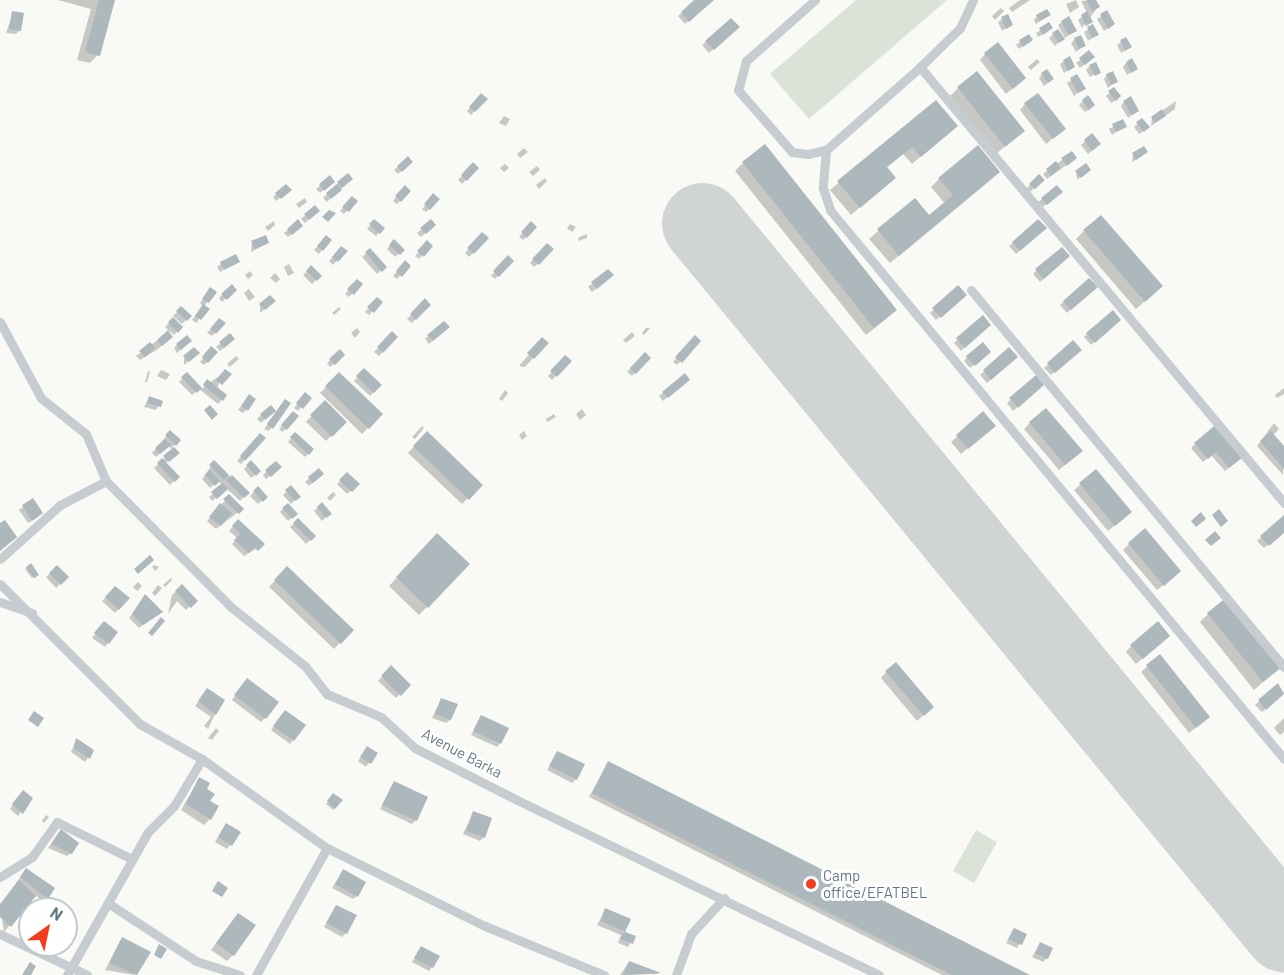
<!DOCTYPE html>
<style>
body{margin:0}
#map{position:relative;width:1284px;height:975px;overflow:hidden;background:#f9f9f6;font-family:Barlow,sans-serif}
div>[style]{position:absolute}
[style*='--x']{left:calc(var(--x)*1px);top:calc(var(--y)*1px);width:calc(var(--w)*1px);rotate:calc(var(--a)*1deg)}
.green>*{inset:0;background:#dbe2d7}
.shadow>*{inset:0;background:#0003}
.runway>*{height:81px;margin:-40.5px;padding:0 40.5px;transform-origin:40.5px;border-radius:40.5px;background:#d0d4d5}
.building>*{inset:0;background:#acb8bc}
.minor>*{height:9px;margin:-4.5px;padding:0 4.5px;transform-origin:4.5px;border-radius:4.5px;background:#c6cccf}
.dots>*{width:16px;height:16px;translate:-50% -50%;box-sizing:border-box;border:3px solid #fff;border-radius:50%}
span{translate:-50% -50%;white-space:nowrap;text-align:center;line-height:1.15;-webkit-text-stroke:6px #fff;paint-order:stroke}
.street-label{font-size:15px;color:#617884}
.poi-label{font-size:15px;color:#617884}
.left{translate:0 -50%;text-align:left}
.north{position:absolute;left:18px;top:897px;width:60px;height:60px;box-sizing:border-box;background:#fff;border:2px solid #c0c9ce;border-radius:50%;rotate:33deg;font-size:16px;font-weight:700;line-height:24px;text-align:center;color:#617884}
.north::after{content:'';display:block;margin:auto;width:21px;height:27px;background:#f33b1d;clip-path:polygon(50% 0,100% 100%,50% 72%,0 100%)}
</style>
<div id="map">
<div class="green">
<div style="clip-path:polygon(856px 0,947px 0,809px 119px,770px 74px)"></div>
<div style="clip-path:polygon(976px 830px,997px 842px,974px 883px,953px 871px)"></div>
</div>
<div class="shadow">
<div style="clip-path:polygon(58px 0,113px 0,98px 55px,90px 63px,77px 60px,91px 9px)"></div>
<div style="clip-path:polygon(696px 0,712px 0,685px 24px,678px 16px)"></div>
<div style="clip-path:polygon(1020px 0,1030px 0,1012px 12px,1009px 8px)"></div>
<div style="clip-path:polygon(1076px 0,1079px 7px,1070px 13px,1066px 4px)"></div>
<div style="clip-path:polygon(1094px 0,1098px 7px,1082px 28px,1078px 20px,1087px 13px,1081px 1px)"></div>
<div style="clip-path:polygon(1001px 8px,1004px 11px,995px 20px,992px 16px)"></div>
<div style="clip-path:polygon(1107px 12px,1114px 24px,1104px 31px,1097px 19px)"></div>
<div style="clip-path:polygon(13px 13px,20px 30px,16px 34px,6px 33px)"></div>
<div style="clip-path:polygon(1049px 15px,1036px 24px,1034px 20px,1037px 16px)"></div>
<div style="clip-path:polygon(1002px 19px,1011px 25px,1002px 31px,998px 22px)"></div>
<div style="clip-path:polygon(731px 20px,738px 27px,709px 53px,702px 45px)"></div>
<div style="clip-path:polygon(1062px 22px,1075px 31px,1065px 38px,1058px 25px)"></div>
<div style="clip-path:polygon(1049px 24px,1047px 32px,1038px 37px,1036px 33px)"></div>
<div style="clip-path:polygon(1093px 26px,1097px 35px,1088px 41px,1084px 32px)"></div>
<div style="clip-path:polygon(1057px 31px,1059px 42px,1055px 46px,1049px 38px)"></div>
<div style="clip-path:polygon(1029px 36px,1031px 40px,1019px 49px,1016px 45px)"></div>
<div style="clip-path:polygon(1075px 39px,1084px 45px,1076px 52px,1071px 43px)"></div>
<div style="clip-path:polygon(1126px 39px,1130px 47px,1121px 53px,1117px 45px)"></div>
<div style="clip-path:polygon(1089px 53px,1089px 61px,1080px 68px,1076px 63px)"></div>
<div style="clip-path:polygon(985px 54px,1018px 84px,1006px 94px,980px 60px)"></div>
<div style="clip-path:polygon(1037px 59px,1040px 62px,1031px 70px,1028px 67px)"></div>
<div style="clip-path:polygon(1064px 61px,1073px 67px,1064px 73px,1060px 64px)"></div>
<div style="clip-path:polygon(1126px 63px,1136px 69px,1127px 75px,1123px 67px)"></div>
<div style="clip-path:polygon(1090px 66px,1097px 73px,1090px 77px,1086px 70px)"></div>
<div style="clip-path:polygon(1042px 74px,1049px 82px,1044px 86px,1039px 78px)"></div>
<div style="clip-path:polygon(1107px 75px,1116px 81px,1108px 88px,1104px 79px)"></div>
<div style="clip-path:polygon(1077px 76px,1084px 88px,1074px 96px,1067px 83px)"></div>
<div style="clip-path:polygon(958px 88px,1023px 131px,996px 154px,950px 96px)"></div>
<div style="clip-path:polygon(1114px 89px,1116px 100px,1111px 103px,1106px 96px)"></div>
<div style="clip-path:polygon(481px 96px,485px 99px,471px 115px,467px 111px)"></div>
<div style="clip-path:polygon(1087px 97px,1090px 109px,1085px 112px,1079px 105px)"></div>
<div style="clip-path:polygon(1176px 101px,1175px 109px,1151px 126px,1152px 118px)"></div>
<div style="clip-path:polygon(936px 102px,956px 126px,912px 164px,903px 154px,886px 168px,894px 178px,851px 215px,830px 190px)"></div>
<div style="clip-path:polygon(1124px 102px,1138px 111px,1128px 118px,1121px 106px)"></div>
<div style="clip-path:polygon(1025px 104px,1058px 134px,1046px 144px,1020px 110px)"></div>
<div style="clip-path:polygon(504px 116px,510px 119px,506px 126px,499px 123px)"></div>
<div style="clip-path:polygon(1142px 120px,1144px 131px,1139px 134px,1134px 127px)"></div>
<div style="clip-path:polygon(1122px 121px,1125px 126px,1112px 135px,1109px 129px)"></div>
<div style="clip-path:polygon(1092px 135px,1095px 148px,1088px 154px,1081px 145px)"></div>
<div style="clip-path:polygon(524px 148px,528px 152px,520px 158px,517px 154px)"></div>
<div style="clip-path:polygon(1133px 154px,1142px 156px,1132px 162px)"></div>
<div style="clip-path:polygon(408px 158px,411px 162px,398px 174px,394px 170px)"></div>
<div style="clip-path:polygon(1062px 160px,1072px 161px,1047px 179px,1043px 174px)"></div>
<div style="clip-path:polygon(743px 163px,895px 310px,887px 318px,866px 335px,735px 171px)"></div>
<div style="clip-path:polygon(473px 164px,477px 168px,462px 184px,458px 180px)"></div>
<div style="clip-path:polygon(505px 164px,509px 168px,504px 172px,500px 168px)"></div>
<div style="clip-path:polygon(537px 166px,540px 170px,533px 176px,529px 172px)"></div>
<div style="clip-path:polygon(1076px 172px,1086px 173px,1077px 180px)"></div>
<div style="clip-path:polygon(1039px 176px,1043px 180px,1030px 192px,1027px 188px)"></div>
<div style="clip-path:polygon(330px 177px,329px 185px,320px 193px,316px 189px)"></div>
<div style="clip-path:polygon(545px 178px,547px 181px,539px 189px,536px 185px)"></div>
<div style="clip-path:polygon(351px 179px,327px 202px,323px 198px,338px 183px)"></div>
<div style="clip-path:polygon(939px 179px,990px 180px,890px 263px,869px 239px,914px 200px,928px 217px,945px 204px,931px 187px)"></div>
<div style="clip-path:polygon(401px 191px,400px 201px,397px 204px,393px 201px)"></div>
<div style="clip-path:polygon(286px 193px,276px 201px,273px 197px,276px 194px)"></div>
<div style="clip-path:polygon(434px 195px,429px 209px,426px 212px,422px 209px)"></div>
<div style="clip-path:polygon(1057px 196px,1043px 207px,1038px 202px,1042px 199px)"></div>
<div style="clip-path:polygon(305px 198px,307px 202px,299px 208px,296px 204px)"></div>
<div style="clip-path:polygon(352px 198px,356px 201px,344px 214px,340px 211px)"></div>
<div style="clip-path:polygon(314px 207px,318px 211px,305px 223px,301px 219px)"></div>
<div style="clip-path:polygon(274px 221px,275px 225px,268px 231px,265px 227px)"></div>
<div style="clip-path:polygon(374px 221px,383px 228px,376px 236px,367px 229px)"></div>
<div style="clip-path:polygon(431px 221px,434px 225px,421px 237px,417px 233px)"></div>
<div style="clip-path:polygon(570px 224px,576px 227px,572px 232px,567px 228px)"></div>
<div style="clip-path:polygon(527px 227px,526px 237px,523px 240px,519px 237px)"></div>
<div style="clip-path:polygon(298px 229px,288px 237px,284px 233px,288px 230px)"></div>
<div style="clip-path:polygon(1084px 231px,1153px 294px,1136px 309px,1076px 239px)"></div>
<div style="clip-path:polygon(1041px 232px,1016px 254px,1009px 246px,1013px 243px)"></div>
<div style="clip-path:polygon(482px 234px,487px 239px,469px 257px,465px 253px)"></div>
<div style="clip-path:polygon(587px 234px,587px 238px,578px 241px,579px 237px)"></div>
<div style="clip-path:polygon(326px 237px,322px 250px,319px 254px,314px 250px)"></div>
<div style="clip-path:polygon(394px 241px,403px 250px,395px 257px,387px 249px)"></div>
<div style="clip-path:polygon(252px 242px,268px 243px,251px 252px)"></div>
<div style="clip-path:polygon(427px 243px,431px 246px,419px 259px,415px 256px)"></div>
<div style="clip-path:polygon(547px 245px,552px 249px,534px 267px,530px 263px)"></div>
<div style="clip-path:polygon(341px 248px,345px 251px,333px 265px,329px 261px)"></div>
<div style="clip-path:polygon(370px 250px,385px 267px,377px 274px,362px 257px)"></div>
<div style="clip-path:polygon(508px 257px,512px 261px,495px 279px,491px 276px)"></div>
<div style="clip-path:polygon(1065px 260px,1040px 282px,1033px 274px,1036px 271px)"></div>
<div style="clip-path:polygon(238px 261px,220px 272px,217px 267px,221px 264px)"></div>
<div style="clip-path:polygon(289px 264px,294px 273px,288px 276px,284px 267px)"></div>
<div style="clip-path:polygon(402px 266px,409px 266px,397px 279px,393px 276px)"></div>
<div style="clip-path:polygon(311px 268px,320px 276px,312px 284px,303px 275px)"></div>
<div style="clip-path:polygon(250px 271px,253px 275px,248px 279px,245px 275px)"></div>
<div style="clip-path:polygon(608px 271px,608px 279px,592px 292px,588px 287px)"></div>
<div style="clip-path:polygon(275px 273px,280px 279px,276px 283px,270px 278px)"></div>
<div style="clip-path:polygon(1089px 280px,1096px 287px,1067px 313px,1060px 305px)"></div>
<div style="clip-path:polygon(357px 281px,361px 284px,349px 297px,345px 294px)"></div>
<div style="clip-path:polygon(232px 286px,235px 290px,222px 302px,219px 298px)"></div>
<div style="clip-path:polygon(958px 287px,965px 295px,936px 320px,930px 313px)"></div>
<div style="clip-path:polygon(249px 289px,255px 297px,249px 301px,244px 293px)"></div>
<div style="clip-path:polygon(215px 292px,204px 306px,197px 323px,192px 320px,203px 306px,200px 303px,207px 293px)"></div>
<div style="clip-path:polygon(377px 299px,381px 302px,369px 315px,365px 312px)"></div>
<div style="clip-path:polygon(425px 301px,429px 305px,412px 323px,407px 319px)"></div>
<div style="clip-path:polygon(260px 305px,270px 305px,260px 313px)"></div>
<div style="clip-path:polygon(339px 307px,341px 309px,334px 315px,332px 313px)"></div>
<div style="clip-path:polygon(181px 308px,190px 316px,182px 324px,173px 316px)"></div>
<div style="clip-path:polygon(982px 317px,989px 325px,961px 351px,954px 343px)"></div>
<div style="clip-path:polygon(173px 319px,181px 327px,174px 335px,165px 327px)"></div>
<div style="clip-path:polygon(216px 323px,223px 323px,212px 336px,207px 333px)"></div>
<div style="clip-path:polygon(1116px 323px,1091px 345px,1084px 337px,1087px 334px)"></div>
<div style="clip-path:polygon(357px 328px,360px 332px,355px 338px,351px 333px)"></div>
<div style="clip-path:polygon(646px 328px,650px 328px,644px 335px,642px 333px)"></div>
<div style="clip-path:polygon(444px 331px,429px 344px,425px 339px,428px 336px)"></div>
<div style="clip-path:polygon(632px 332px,635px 336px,626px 343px,623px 340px)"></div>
<div style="clip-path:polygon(167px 333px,171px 337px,158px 349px,140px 360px,136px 356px)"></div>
<div style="clip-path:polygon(392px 333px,396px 337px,379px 356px,374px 352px)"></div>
<div style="clip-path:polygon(230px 335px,230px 343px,220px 351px,216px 347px)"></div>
<div style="clip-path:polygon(695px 337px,699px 341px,677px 365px,673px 362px)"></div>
<div style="clip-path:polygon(542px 339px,547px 343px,525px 367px,519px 366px)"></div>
<div style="clip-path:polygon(1073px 342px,1076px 354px,1051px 375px,1044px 368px)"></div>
<div style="clip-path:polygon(187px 344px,177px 353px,174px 348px,177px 345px)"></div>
<div style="clip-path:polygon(1009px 349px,1016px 357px,987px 383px,980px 375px)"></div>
<div style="clip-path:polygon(340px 351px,343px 355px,330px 367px,327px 363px)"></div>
<div style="clip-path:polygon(208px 352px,207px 362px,204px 365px,200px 362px)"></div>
<div style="clip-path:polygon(989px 352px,970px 368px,964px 361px,967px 357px)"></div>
<div style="clip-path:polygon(645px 354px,649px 358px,632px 376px,627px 372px)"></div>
<div style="clip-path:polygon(236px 356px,239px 359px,230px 367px,227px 364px)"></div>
<div style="clip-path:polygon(184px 357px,194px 357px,184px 365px)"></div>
<div style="clip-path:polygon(565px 358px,569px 362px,552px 380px,548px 376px)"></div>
<div style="clip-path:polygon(161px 370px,170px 374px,166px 380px,157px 376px)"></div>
<div style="clip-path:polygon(364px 370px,380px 385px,370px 396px,354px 381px)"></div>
<div style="clip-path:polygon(148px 371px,150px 372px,147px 382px,145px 382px)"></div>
<div style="clip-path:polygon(187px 374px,201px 389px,222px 374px,217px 389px,222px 400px,218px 404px,199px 389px,192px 395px,179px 382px)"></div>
<div style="clip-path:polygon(339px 374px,381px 414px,362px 434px,320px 393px)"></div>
<div style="clip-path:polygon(1035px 378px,1042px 385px,1013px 411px,1007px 403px)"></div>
<div style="clip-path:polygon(684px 383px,663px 401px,659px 396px,663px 393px)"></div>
<div style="clip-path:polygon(1284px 388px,1284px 394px,1277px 398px,1275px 395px)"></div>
<div style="clip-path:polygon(505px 390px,508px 393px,502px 401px,499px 399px)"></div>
<div style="clip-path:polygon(305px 394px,310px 398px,298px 411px,294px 408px)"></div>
<div style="clip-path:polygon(149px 398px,161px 402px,156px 410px,144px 407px)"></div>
<div style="clip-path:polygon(246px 400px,246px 410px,243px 413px,238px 410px)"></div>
<div style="clip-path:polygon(325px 402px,345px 422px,326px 441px,306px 422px)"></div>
<div style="clip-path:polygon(282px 404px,272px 428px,268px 431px,264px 429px)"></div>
<div style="clip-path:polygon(270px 407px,270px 414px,261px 423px,257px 419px)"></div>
<div style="clip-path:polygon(582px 409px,586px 415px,580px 420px,576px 414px)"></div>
<div style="clip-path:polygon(983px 413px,988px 431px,961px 454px,951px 442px)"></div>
<div style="clip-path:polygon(554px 414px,556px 417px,547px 422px,546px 419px)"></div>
<div style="clip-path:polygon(290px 417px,286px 429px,282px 432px,279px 429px)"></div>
<div style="clip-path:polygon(1030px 423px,1075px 457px,1059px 470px,1024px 429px)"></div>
<div style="clip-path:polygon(1274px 423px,1279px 429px,1273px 435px,1284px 448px,1283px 475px,1257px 446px)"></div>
<div style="clip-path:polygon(422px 426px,424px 428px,415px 439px,412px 437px)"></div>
<div style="clip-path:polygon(524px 431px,527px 436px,522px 440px,519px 435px)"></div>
<div style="clip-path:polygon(170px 432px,179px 441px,172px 447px,177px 453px,165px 464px,178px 477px,170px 485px,154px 468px,173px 450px,168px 446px,156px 457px,152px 453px)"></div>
<div style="clip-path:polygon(427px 433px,481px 485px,462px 504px,408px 453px)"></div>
<div style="clip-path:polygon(295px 434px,312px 450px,305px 457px,288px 442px)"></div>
<div style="clip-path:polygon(260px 435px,264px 438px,241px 464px,237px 461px)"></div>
<div style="clip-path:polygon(1195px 444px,1240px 458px,1225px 471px,1211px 455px,1203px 462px,1191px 448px)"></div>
<div style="clip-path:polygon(214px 462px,247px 493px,240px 501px,226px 488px,212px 501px,209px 497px,223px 485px,218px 481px,210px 488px,202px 479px)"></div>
<div style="clip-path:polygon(251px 462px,259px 471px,251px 478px,244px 469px)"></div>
<div style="clip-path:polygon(318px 470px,318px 478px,309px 486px,305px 482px)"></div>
<div style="clip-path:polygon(276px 471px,266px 479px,263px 475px,266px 472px)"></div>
<div style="clip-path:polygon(1096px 471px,1124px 518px,1108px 531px,1074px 490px)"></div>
<div style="clip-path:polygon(347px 474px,358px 484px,347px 494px,337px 484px)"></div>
<div style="clip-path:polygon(258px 488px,266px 497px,258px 504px,250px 496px)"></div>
<div style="clip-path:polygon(290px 488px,298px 497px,291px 504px,283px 495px)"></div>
<div style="clip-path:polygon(333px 492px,336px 495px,330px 501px,327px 498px)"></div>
<div style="clip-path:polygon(229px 496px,242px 509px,216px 529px,207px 521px)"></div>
<div style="clip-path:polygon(32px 500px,38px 517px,28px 523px,19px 510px)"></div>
<div style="clip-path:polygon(322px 504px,330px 513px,322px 521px,314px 511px)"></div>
<div style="clip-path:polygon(287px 505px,295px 514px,288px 521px,280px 512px)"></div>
<div style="clip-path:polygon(1284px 517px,1284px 531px,1264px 548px,1257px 541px)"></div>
<div style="clip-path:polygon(298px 520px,314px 536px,306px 544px,290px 527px)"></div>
<div style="clip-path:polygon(238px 521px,259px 547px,244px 556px,232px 544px,237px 538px,229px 531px)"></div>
<div style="clip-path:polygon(429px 543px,468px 564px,419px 615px,389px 586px)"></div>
<div style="clip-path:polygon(1129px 544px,1174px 577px,1157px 590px,1123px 550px)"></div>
<div style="clip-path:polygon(31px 565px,37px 574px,32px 578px,25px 569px)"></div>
<div style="clip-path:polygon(154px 565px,159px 567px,155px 571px,152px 567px)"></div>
<div style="clip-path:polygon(57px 567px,67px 577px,56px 588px,46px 577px)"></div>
<div style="clip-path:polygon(287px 568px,352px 630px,334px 649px,269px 587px)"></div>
<div style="clip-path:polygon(171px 578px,172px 580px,165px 587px,163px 585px)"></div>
<div style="clip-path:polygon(138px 582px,142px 586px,137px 591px,133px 587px)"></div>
<div style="clip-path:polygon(158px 585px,162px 588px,155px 596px,152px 593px)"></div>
<div style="clip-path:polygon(182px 586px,196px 601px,186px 610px,177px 601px,168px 614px,172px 595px)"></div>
<div style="clip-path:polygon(115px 588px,128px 598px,115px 613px,102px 601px)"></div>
<div style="clip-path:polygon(145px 596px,157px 615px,139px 628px,129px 618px)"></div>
<div style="clip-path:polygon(1208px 614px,1280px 667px,1254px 690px,1200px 622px)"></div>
<div style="clip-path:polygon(101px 626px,108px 643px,105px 647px,92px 638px)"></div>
<div style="clip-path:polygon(1163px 641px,1136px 664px,1126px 652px,1131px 646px)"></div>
<div style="clip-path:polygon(1160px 656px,1202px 723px,1189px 733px,1141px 672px)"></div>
<div style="clip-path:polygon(391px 667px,409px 685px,396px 698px,378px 681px)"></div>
<div style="clip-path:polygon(886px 672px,926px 713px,917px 721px,881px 678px)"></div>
<div style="clip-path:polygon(244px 684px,265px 718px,261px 722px,232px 700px)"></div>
<div style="clip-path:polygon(1277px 686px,1284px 693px,1262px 712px,1255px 705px)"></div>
<div style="clip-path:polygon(204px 694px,215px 714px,208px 729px,204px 726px,211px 717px,195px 706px)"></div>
<div style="clip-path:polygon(441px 699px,450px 720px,446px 723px,432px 718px)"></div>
<div style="clip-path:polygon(282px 716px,293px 740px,290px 744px,271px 730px)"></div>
<div style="clip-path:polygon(481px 717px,500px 743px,497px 747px,471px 735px)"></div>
<div style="clip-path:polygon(1284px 718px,1284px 732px,1280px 735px,1274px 728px)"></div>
<div style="clip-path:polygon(216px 728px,219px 731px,212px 740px,208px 738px)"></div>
<div style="clip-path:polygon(76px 740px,92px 751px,85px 762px,71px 752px)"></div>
<div style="clip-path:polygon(367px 748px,376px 753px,366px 767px,358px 761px)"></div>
<div style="clip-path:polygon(557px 753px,576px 779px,572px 783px,547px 770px)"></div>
<div style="clip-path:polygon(608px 763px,1028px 975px,942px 975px,589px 797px)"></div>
<div style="clip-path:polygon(199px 779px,208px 801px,210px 819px,204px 825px,181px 810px)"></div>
<div style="clip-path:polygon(394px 782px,416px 820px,412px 824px,380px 809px)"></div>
<div style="clip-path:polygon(333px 795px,340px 800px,333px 810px,326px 804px)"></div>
<div style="clip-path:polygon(19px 796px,31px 798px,18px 816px,10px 809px)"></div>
<div style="clip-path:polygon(473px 813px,484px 837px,480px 841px,463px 834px)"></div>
<div style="clip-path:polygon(46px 815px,49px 817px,44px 823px,42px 821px)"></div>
<div style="clip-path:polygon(223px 829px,239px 833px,227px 849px,215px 842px)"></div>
<div style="clip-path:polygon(58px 835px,71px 853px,67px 856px,48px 848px)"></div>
<div style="clip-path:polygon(343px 871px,357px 896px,353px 899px,332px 888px)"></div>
<div style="clip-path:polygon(23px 873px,47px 898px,43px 901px,35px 895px,4px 932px,0 906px)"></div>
<div style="clip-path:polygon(336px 907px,346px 933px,342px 937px,324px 927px)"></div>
<div style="clip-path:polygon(606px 910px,629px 920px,623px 932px,634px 937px,628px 947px,618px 943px,621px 935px,597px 925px)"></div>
<div style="clip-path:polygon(238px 915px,233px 955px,227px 961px,211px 950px)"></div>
<div style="clip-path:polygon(1014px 930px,1025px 935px,1017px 948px,1006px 943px)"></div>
<div style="clip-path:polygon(122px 939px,149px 953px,135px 975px,105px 970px)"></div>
<div style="clip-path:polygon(1040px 944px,1047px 958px,1043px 962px,1032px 957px)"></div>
<div style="clip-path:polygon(421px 948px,432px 967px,429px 971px,412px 962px)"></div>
<div style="clip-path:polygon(629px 962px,659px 974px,620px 975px)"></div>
</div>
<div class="runway">
<div style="--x:702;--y:223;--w:917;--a:50.58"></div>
</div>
<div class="building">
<div style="clip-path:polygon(99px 0,115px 0,100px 56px,85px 52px)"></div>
<div style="clip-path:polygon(694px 0,714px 0,689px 22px,681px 12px)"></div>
<div style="clip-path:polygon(1086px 0,1096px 0,1100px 7px,1092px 11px)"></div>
<div style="clip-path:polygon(1047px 9px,1051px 15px,1040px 21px,1036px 15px)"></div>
<div style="clip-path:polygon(1107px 10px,1115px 24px,1108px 29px,1100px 14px)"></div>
<div style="clip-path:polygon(12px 11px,24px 13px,21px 31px,9px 29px)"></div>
<div style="clip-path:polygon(1087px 11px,1093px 22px,1086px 26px,1081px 15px)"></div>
<div style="clip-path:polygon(1008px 14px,1013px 25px,1006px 29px,1001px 17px)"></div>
<div style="clip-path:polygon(1069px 16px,1077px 31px,1069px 35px,1061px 21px)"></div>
<div style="clip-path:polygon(731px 18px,740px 27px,714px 50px,705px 41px)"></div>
<div style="clip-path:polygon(1049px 22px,1053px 28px,1043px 35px,1039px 28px)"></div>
<div style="clip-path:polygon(1093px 24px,1099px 35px,1092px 38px,1087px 27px)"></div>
<div style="clip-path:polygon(1058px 29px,1065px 39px,1059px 43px,1052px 33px)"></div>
<div style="clip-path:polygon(1029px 34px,1033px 40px,1023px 47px,1019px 40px)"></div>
<div style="clip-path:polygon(1081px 35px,1086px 46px,1079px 49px,1074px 38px)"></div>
<div style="clip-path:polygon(1126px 37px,1132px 47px,1125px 51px,1120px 40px)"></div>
<div style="clip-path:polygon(998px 42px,1026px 78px,1013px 89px,984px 53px)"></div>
<div style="clip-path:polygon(1089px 50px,1095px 57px,1085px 65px,1079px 58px)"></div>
<div style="clip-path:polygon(1070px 56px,1075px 67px,1068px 71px,1063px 60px)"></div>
<div style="clip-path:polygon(1132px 58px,1138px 69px,1131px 73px,1126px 62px)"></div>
<div style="clip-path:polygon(1096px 62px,1101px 73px,1095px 76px,1089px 65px)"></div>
<div style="clip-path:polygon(1047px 69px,1054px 79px,1048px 83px,1041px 73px)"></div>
<div style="clip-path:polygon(977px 71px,1025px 131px,1005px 147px,957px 87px)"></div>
<div style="clip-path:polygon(1113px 71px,1118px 82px,1111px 85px,1106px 74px)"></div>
<div style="clip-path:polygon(1077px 74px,1086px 89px,1078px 93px,1070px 78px)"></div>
<div style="clip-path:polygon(1114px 87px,1121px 96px,1116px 101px,1108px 91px)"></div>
<div style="clip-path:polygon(481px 93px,488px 99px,475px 112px,469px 107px)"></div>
<div style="clip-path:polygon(1038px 93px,1066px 129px,1053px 139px,1024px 103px)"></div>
<div style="clip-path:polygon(1088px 95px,1095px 105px,1089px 110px,1082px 100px)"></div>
<div style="clip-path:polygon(1131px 96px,1139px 111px,1132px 115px,1123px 101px)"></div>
<div style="clip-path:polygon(936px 100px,958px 126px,921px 157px,912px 147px,887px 167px,896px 178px,860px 208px,837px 181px)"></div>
<div style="clip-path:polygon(1162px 109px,1166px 116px,1155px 123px,1151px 117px)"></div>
<div style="clip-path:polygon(1142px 118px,1150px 127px,1144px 132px,1136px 122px)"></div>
<div style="clip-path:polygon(1123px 119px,1127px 127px,1116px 132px,1112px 124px)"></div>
<div style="clip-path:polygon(1092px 133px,1101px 144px,1092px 151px,1084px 140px)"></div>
<div style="clip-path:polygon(765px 144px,897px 310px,874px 328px,742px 162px)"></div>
<div style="clip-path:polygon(978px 145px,1000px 172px,899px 256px,877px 229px,915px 198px,929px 215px,953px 195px,938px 178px)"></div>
<div style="clip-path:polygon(1144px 146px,1148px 152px,1136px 160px,1132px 153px)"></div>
<div style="clip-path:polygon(1072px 151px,1077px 158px,1067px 166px,1061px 158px)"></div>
<div style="clip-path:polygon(408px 156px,413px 162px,402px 172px,397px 166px)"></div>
<div style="clip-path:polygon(1056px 161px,1061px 168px,1051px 176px,1046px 169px)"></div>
<div style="clip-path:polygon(473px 162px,479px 168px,467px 181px,461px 175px)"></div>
<div style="clip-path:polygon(1086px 163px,1091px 170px,1081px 178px,1075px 171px)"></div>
<div style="clip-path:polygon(348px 173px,353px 179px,342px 188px,337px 182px)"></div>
<div style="clip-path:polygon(1039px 174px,1045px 180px,1035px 189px,1029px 184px)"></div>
<div style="clip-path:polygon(330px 175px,335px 182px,324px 191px,319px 184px)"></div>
<div style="clip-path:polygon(286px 184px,292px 190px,281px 199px,275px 193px)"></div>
<div style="clip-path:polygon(337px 184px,342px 190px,331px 199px,326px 193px)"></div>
<div style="clip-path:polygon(405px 185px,411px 191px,401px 202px,395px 196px)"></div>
<div style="clip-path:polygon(1057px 185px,1063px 192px,1047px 205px,1041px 198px)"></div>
<div style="clip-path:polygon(433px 193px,440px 199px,430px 210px,424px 204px)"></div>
<div style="clip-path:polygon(352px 196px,358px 201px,349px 212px,342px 207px)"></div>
<div style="clip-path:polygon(315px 205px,320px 211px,309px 220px,304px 214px)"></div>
<div style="clip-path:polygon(329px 210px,336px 213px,328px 222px,322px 217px)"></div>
<div style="clip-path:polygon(1101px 215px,1163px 286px,1145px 302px,1083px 230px)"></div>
<div style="clip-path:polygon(298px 219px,303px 226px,292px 235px,287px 229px)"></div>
<div style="clip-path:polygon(374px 219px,385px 228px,380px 234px,369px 224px)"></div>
<div style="clip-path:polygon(431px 219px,436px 225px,426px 234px,420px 228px)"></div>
<div style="clip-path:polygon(1038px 219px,1047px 228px,1020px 251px,1012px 242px)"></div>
<div style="clip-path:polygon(531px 221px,537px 227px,527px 238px,521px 232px)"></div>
<div style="clip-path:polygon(482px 232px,489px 238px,474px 254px,467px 248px)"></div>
<div style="clip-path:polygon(266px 235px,269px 243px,255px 249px,251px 241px)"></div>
<div style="clip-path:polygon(326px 235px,332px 240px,323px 251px,317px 246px)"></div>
<div style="clip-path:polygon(394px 239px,405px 250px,400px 255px,389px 245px)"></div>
<div style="clip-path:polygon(427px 240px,433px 246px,424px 257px,417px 251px)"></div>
<div style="clip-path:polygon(547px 243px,554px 249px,539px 265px,532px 259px)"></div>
<div style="clip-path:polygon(341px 246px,348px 251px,338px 262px,332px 257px)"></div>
<div style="clip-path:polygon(1062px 247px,1070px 256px,1044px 279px,1035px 269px)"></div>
<div style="clip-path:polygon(370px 248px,387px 267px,382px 272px,365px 252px)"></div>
<div style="clip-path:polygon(236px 254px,240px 262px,224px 270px,220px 262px)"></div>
<div style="clip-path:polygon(508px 255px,514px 261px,499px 277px,493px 271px)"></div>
<div style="clip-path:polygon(405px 260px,411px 266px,402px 277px,396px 271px)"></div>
<div style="clip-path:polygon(311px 265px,322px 276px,317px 281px,306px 271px)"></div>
<div style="clip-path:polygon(608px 269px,614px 275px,597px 289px,591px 282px)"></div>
<div style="clip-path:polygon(1089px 278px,1098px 287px,1071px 310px,1063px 301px)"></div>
<div style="clip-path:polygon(357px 279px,363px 284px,354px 295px,347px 289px)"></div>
<div style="clip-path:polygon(232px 284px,237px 290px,227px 300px,221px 294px)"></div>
<div style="clip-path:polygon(958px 285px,967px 295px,941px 318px,932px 308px)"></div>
<div style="clip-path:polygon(210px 287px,217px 292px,209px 303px,202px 299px)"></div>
<div style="clip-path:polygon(270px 295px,276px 301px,265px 310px,259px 304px)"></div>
<div style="clip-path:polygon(377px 297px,383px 302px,374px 313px,367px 307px)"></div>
<div style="clip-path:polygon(425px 298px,431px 305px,416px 320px,410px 314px)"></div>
<div style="clip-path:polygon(203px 304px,210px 309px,201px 320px,195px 316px)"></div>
<div style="clip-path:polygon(181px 306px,192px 316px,187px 321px,176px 311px)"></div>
<div style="clip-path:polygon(1113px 310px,1121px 320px,1095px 343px,1086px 333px)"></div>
<div style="clip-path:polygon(983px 315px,991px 325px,965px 348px,956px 338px)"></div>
<div style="clip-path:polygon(173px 317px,183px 327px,178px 333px,168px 322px)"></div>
<div style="clip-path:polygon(219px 318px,226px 323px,216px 334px,210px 329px)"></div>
<div style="clip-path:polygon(444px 321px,450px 327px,433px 341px,427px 335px)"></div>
<div style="clip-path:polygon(168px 330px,173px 337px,162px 346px,157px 340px)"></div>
<div style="clip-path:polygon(392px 331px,398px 337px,383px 353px,377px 347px)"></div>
<div style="clip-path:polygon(230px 333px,235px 339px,224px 348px,219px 342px)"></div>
<div style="clip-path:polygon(187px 335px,192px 341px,181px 350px,176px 344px)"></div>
<div style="clip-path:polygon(695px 335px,701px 341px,682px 363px,675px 357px)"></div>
<div style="clip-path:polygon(542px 337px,549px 343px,534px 359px,527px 353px)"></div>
<div style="clip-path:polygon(1073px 340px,1082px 350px,1055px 373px,1047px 363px)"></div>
<div style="clip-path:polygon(150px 342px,155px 348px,145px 357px,139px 351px)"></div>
<div style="clip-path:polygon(983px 342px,991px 352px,975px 366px,966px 356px)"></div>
<div style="clip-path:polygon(211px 346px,218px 352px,208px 363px,202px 357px)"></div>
<div style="clip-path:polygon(194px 347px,200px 353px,189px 362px,183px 356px)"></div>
<div style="clip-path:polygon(1009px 347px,1018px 357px,991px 380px,983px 370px)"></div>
<div style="clip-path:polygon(340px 349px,345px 355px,335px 365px,329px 359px)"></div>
<div style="clip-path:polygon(645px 352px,651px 358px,636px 374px,630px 368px)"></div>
<div style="clip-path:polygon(565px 355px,572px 361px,557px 377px,550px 371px)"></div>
<div style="clip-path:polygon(364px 368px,382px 385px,374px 393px,356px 376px)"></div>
<div style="clip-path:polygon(225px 369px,232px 374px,222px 385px,216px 380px)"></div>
<div style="clip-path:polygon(187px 372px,202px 388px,197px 393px,181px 377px)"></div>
<div style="clip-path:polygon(339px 372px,383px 414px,369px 429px,325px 386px)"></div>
<div style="clip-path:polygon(685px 373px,690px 380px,668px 398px,662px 392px)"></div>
<div style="clip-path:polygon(1036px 375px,1044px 385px,1018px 408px,1009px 398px)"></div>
<div style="clip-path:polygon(207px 379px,227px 395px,223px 401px,203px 385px)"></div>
<div style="clip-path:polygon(305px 392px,312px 398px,303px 409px,296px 403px)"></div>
<div style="clip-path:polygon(249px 394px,256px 399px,248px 411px,241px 406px)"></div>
<div style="clip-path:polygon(149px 396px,163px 401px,161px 407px,147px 403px)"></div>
<div style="clip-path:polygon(285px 399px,291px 403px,273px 429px,267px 424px)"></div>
<div style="clip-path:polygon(325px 400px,347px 422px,332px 437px,310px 415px)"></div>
<div style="clip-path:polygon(210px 405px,218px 414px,212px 420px,204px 410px)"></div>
<div style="clip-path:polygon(271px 405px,276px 411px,265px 420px,260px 414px)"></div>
<div style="clip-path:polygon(1046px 408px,1083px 451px,1065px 465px,1029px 422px)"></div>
<div style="clip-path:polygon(293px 411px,299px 416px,287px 430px,281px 425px)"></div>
<div style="clip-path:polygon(983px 411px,996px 426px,968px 449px,956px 435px)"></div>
<div style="clip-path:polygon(1214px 426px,1242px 458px,1229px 468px,1216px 452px,1208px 459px,1194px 443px)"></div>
<div style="clip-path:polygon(170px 430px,181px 440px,176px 446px,165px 435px)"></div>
<div style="clip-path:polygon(427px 431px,483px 485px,469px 500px,413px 446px)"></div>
<div style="clip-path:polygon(1271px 431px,1284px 446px,1284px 469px,1260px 441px)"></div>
<div style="clip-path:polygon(295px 432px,314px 449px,309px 455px,290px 437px)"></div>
<div style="clip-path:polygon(260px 433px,266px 438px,245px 461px,240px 456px)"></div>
<div style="clip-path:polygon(165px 439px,171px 445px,160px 454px,155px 448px)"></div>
<div style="clip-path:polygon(174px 447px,180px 453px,169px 462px,163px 456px)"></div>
<div style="clip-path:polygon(162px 458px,180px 477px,175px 482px,157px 463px)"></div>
<div style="clip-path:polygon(214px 460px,229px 475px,224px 480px,209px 465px)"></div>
<div style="clip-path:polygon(251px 460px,261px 471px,256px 476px,246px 465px)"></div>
<div style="clip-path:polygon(276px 461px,282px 467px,271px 477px,265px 470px)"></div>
<div style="clip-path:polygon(319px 468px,324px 474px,313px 483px,308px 477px)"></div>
<div style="clip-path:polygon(1096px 469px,1132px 512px,1115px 526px,1079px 483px)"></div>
<div style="clip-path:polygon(210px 470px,220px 481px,215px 486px,205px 475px)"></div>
<div style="clip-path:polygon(347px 472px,360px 484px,352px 492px,339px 480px)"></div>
<div style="clip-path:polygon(232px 475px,250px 493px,244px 498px,226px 480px)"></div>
<div style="clip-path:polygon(222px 483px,228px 489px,217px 499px,211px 492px)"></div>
<div style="clip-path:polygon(291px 485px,301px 497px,295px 501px,285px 490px)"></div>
<div style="clip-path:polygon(258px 486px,268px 497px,263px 502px,253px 491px)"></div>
<div style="clip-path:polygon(229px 494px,244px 509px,239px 514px,223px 499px)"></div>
<div style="clip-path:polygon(33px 498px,43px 513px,32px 521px,22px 505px)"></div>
<div style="clip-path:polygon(322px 502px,332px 514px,326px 518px,317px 507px)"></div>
<div style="clip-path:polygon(220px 503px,232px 513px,221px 526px,209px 517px)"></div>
<div style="clip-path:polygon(288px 503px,298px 514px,292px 519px,282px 508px)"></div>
<div style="clip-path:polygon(1219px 509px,1228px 521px,1221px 527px,1212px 515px)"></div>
<div style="clip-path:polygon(1201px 512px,1206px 519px,1196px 527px,1191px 521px)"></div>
<div style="clip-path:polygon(1284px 515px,1284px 533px,1269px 546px,1260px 536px)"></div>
<div style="clip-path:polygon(298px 518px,316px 536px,311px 541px,293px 523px)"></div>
<div style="clip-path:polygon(238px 519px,265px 544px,258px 551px,254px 547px,249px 553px,234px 540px,240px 534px,232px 526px)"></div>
<div style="clip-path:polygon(5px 520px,17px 537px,0 551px,0 523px)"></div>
<div style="clip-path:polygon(1145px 528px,1181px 571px,1164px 586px,1128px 543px)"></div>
<div style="clip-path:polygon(1215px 531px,1221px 538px,1211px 546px,1205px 540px)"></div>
<div style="clip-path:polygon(437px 533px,470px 564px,428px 608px,396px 577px)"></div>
<div style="clip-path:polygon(150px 555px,154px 560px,138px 574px,134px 569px)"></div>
<div style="clip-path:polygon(31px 563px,39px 575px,34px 578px,26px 567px)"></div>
<div style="clip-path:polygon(57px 565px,69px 577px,61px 585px,49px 573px)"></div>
<div style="clip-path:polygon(287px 566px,354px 630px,341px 644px,274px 580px)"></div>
<div style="clip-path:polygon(182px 584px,198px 601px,191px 608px,175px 591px)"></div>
<div style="clip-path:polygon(115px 586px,130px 598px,119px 610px,105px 597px)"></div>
<div style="clip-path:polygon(145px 594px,163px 612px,143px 625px,132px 614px)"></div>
<div style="clip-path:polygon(1227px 597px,1282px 667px,1263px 682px,1207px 613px)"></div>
<div style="clip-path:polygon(161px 617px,165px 621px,152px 636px,148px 633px)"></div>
<div style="clip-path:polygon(104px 621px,118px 632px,109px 644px,94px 633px)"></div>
<div style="clip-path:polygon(1158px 621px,1170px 636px,1143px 659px,1130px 645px)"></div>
<div style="clip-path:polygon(1160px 654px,1210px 717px,1196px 728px,1146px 665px)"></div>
<div style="clip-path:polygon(896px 662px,934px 707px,924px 716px,885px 671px)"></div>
<div style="clip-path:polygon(391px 665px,411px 685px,401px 696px,381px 676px)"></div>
<div style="clip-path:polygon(247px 678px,279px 702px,266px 719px,234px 695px)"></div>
<div style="clip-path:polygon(1278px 683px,1284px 694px,1266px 710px,1258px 700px)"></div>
<div style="clip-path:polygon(207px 688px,225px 700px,216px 715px,198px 701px)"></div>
<div style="clip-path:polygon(441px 698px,458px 704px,451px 720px,435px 714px)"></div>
<div style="clip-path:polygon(285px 710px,306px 725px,294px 741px,273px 726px)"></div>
<div style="clip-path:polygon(34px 711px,44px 718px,38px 727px,28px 720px)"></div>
<div style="clip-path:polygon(481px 715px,509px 728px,501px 744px,473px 731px)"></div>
<div style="clip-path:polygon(76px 738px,94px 750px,90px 759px,74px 748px)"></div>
<div style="clip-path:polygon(367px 746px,378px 753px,371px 764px,360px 757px)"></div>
<div style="clip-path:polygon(557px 751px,585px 764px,577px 780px,549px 766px)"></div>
<div style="clip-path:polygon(608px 761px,1030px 975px,1036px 975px,952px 975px,592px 793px)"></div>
<div style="clip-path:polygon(199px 777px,210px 783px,207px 789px,215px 794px,210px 801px,219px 806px,211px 820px,186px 804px)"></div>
<div style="clip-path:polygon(394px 781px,428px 797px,417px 821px,382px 805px)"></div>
<div style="clip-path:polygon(23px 790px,33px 798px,23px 814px,12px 804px)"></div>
<div style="clip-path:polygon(333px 793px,343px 800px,335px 809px,327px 801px)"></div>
<div style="clip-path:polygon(473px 811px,492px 818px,485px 838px,466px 831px)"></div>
<div style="clip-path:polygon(226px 823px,241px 832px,232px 846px,218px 837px)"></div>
<div style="clip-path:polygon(61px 829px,79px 843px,72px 854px,51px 844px)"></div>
<div style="clip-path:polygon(26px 868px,55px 888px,48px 899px,20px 877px)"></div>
<div style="clip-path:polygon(343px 869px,366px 882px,358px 897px,335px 884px)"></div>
<div style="clip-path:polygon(19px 880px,36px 896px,11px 927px,0 917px,0 904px)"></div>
<div style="clip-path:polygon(218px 881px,228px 888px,222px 897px,212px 891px)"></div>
<div style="clip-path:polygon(336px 905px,357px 915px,347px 934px,326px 923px)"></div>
<div style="clip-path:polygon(605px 908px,631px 919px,625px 932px,636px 936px,633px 944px,620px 939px,624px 931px,600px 921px)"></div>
<div style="clip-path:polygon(238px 913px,256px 925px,234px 956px,216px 943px)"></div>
<div style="clip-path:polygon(1014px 928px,1027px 934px,1022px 945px,1008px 939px)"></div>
<div style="clip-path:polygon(122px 937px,151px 952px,137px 975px,109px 963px)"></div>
<div style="clip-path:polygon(1040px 942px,1053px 948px,1048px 959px,1035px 953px)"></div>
<div style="clip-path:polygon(159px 944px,167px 949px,161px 959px,154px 955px)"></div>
<div style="clip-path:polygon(421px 946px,440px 956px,433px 968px,414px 958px)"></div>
<div style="clip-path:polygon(629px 961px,661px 973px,623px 975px)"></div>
<div style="clip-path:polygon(30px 962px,36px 966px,31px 975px,22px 975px)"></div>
</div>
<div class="minor">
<div style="--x:815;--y:0;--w:92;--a:138.5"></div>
<div style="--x:746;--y:61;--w:30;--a:105"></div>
<div style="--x:738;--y:90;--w:82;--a:48.9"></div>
<div style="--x:792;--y:152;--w:16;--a:7"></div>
<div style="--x:808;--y:154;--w:18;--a:-13"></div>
<div style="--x:826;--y:150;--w:125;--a:-41.4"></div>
<div style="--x:920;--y:67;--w:56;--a:-44.3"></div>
<div style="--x:960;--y:28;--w:31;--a:-65"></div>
<div style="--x:920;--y:67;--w:568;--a:50.14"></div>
<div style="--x:826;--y:150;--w:38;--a:95"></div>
<div style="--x:823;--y:188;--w:23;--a:72"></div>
<div style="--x:830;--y:210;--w:712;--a:50.41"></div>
<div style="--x:971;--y:290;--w:490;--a:50.3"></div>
<div style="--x:0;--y:322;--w:86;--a:61.7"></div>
<div style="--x:41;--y:398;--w:58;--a:38.7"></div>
<div style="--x:86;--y:434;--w:51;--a:66.9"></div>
<div style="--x:106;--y:481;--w:177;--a:45.2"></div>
<div style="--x:231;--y:607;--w:95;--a:38.6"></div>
<div style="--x:305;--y:666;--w:36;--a:52"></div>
<div style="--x:327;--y:694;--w:59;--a:23.1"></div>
<div style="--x:381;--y:717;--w:46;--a:42.4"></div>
<div style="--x:415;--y:748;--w:112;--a:27"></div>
<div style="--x:515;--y:799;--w:404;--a:25.8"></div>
<div style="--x:0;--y:559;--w:81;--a:-42"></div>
<div style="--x:60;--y:505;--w:52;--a:-27.6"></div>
<div style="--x:0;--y:584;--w:198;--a:45"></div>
<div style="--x:140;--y:724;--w:71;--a:29.4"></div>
<div style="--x:202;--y:759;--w:153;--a:35.5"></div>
<div style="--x:327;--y:848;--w:176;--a:26.3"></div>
<div style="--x:485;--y:926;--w:129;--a:22.4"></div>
<div style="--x:0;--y:602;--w:34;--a:19"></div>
<div style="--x:0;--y:877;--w:38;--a:-32"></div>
<div style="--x:32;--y:857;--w:43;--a:-54.5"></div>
<div style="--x:57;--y:822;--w:84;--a:26.3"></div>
<div style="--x:108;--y:903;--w:105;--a:33.4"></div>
<div style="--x:196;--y:961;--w:46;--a:17.7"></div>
<div style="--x:0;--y:934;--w:96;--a:25.2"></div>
<div style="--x:67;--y:975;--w:164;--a:-60.5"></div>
<div style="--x:148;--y:832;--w:37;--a:-45"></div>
<div style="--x:174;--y:806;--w:55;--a:-59.2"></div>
<div style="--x:256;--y:975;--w:145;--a:-60.8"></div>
<div style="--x:676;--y:975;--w:44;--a:-69.9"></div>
<div style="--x:691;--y:934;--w:49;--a:-47.5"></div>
</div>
<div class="dots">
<div style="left:811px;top:884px;background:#f33b1d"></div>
</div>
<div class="street-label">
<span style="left:462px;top:753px;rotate:28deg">Avenue Barka</span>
</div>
<div class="poi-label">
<span class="left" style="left:823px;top:884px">Camp<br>office/EFATBEL</span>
</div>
<div class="north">N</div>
</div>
